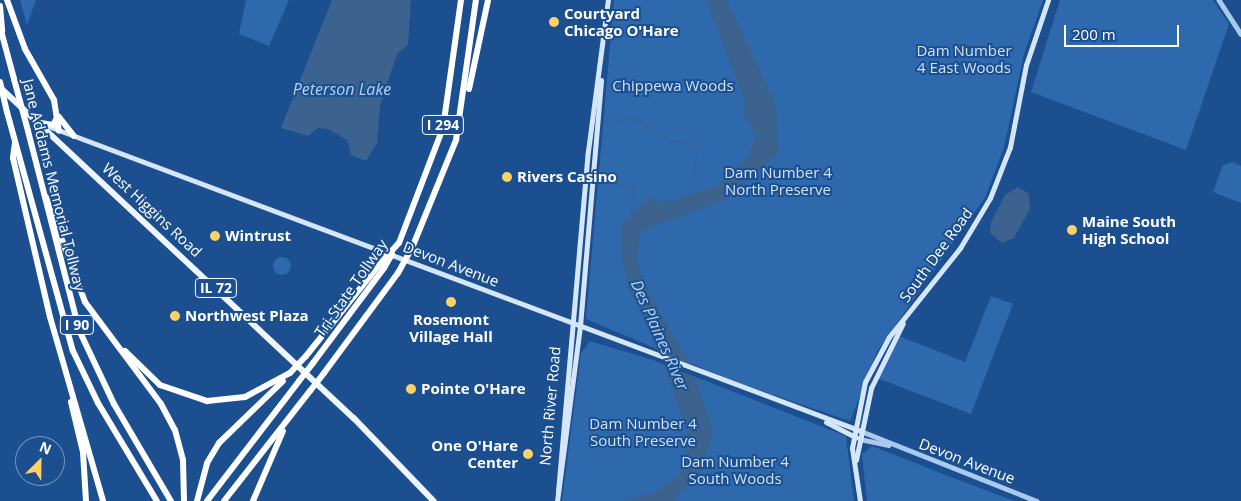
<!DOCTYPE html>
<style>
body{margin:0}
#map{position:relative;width:1241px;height:501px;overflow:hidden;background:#1b4f8f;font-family:"Open Sans",sans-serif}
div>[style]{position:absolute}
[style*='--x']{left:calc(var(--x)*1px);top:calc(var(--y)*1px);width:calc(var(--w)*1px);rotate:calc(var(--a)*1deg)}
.green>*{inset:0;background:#2e69ad}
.round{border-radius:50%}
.water>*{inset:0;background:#3c6290}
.pier>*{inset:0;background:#1b4f8f}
.stream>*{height:1px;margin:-0.5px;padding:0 0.5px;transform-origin:0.5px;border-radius:0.5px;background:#3c6290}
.tertiary>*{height:4.5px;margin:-2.25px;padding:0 2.25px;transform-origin:2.25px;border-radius:2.25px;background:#a9c9ee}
.secondary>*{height:5px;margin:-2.5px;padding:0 2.5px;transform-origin:2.5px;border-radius:2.5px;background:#d6e6fa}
.primary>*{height:5.5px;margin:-2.75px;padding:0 2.75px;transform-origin:2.75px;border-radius:2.75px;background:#f0f6ff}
.motorway>*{height:6px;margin:-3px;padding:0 3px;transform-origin:3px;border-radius:3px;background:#fff}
.motorway-bridge>*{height:6px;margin:-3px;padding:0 3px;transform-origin:3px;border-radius:3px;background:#fff}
.dots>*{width:14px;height:14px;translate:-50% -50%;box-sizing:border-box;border:2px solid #1b4f8f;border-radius:50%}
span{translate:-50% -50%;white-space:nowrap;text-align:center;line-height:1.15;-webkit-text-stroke:4px #1b4f8f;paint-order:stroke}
.shield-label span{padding:1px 4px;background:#1b4f8f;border:1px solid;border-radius:4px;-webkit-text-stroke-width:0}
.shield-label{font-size:14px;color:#fff;font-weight:700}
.poi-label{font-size:15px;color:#fff;font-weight:700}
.left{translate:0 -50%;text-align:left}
.right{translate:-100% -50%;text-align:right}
.park-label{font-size:15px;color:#cfe3fa}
.street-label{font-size:15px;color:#fff}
.water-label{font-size:16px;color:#b5d3f5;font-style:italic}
.north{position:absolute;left:15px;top:436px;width:50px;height:50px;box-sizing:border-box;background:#1b4f8f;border:1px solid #7695bc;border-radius:50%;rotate:23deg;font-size:14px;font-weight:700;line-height:20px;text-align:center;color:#fff}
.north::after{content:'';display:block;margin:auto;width:18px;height:22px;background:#ffd166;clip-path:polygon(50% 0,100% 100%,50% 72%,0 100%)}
.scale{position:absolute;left:1064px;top:25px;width:115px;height:22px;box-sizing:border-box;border:2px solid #fff;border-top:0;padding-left:6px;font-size:15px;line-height:18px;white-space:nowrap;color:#fff;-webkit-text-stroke:4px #1b4f8f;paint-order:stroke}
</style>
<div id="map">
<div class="green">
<div style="clip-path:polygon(20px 0,36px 0,27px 25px)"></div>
<div style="clip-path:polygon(246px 0,289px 0,269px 46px,239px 34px)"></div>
<div style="clip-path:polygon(614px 0,1043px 0,1024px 54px,1004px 147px,986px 196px,877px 352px,850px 421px,730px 380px,586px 319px)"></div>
<div style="clip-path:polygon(1060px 0,1213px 0,1229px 24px,1186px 150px,1031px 92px)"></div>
<div style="clip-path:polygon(1233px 162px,1241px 166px,1241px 203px,1213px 192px,1223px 165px)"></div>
<div class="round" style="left:273px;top:257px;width:18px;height:18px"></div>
<div style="clip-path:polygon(991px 296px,1013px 304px,971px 414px,877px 378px,899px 336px,965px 362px)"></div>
<div style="clip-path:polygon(590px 341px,653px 360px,846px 436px,854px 501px,562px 501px,581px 353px)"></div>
<div style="clip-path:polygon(872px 446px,956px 479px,1014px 501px,867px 501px,862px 454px)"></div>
</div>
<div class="water">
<div style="clip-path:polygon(332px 0,411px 0,408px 45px,397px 54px,380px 106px,377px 143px,366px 161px,351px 155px,347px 140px,328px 129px,318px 128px,308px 136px,281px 128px)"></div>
<div style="clip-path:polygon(706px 0,727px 0,776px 105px,778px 154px,725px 200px,644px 230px,640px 236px,637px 254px,643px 281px,691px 365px,713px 431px,702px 470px,673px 501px,623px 501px,656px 492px,678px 475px,686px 460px,687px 430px,648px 324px,629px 291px,621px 255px,621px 224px,648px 197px,661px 203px,716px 186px,747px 158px,756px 136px,744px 115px,744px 99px)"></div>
<div style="clip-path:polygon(1018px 187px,1029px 194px,1030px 209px,1014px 238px,1002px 243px,990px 233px,991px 222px,1005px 195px)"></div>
</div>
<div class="pier">
<div style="clip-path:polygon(655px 351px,693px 366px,698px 378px,660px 363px)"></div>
</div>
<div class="stream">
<div style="--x:607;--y:104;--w:21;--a:59"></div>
<div style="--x:618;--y:122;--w:13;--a:-29"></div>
<div style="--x:629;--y:116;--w:48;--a:30.3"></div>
<div style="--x:670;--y:140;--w:28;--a:10"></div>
<div style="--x:698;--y:145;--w:50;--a:101.5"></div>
<div style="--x:602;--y:177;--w:35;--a:20"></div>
<div style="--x:635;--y:189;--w:15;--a:113"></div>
<div style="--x:629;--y:203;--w:11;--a:75"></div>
</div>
<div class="tertiary">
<div style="--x:1219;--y:0;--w:40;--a:57.1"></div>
<div style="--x:861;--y:431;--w:189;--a:21.7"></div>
<div style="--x:860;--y:439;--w:29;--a:12"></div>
</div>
<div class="secondary">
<div style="--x:48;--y:126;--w:868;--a:20.56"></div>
<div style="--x:826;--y:422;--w:34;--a:27"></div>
<div style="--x:856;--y:460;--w:74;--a:-78.2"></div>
<div style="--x:871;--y:388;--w:72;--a:-63.8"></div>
<div style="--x:558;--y:492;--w:342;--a:-85"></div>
<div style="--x:588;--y:151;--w:152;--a:-82.5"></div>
<div style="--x:557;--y:501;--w:177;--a:-82.5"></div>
<div style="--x:580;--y:326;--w:247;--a:-85.1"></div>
<div style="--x:860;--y:501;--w:54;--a:-98.6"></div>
<div style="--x:852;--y:448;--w:67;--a:-78.9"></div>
<div style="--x:865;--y:382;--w:51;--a:-61.9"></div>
<div style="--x:889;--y:337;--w:114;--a:-51.4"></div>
<div style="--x:960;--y:248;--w:58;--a:-59"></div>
<div style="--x:990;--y:198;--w:55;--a:-68.6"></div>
<div style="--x:1010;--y:147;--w:84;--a:-79"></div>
<div style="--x:1026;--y:65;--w:69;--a:-71.3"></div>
</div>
<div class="primary">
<div style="--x:1;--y:88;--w:483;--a:43.1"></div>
<div style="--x:354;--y:418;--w:115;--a:46.1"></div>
</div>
<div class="motorway">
<div style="--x:7;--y:0;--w:52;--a:69.8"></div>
<div style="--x:25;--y:49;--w:59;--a:60.4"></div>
<div style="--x:54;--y:100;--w:31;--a:81"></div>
<div style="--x:0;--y:6;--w:25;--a:85"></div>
<div style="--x:0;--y:27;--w:54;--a:74.9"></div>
<div style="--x:469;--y:89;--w:91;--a:-77.9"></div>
<div style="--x:7;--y:112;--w:248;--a:74.6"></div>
<div style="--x:73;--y:351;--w:58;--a:64.3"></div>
<div style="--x:98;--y:403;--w:114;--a:59"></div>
<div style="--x:59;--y:117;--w:24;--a:52"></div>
<div style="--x:41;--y:123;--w:12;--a:9"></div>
<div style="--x:53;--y:125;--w:10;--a:-61"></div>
<div style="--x:28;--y:131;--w:205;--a:75.6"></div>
<div style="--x:79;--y:330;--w:82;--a:64.7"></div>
<div style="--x:114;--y:404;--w:113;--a:59.6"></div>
<div style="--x:15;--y:143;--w:15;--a:98"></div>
<div style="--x:13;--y:158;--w:163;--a:76.9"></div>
<div style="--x:50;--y:317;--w:191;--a:73.9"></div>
<div style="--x:46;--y:197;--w:112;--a:69.6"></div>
<div style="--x:85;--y:302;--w:127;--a:53.3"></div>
<div style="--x:161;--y:404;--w:30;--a:62"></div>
<div style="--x:175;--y:430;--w:31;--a:75"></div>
<div style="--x:183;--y:460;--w:41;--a:88.6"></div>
<div style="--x:399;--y:243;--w:123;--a:-69.1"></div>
<div style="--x:443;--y:128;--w:129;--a:-82"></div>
<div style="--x:412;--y:248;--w:117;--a:-67.8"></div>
<div style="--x:456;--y:140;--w:141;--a:-81.9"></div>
<div style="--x:125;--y:351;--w:49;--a:44.2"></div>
<div style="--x:160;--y:385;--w:50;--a:18.8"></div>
<div style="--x:207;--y:401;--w:38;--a:-6"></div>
<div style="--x:245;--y:397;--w:51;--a:-28.1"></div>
<div style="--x:306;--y:356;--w:115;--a:-51.3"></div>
<div style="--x:313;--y:363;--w:119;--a:-53.2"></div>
<div style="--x:324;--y:373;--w:124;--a:-53.5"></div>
<div style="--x:71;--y:402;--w:51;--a:76.5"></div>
<div style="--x:83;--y:452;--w:49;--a:86.5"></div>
<div style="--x:197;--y:501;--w:39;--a:-75"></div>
<div style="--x:207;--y:463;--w:23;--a:-59"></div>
<div style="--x:219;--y:443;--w:89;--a:-44.1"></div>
<div style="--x:207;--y:501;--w:151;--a:-52.5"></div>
<div style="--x:224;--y:501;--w:140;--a:-52"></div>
<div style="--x:253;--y:501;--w:76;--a:-66.8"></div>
</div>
<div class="motorway-bridge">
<div style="--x:14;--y:79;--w:54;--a:74.9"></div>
<div style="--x:0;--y:82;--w:31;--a:77"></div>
<div style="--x:378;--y:266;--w:31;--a:-48"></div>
<div style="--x:384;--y:268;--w:16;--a:-60"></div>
<div style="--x:398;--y:273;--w:29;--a:-61"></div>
<div style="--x:290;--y:373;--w:23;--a:-47"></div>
<div style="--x:299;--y:381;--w:23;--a:-52"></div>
<div style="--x:310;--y:391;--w:23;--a:-52"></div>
</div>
<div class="dots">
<div style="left:554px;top:22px;background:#ffd166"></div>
<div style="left:507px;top:177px;background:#ffd166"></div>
<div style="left:1072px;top:230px;background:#ffd166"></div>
<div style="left:215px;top:236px;background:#ffd166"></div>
<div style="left:451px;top:302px;background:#ffd166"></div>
<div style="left:175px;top:316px;background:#ffd166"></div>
<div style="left:411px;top:389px;background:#ffd166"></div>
<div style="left:528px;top:454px;background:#ffd166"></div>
</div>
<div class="shield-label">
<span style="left:443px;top:125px">I 294</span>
<span style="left:216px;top:288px">IL 72</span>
<span style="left:77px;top:325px">I 90</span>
</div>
<div class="poi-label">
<span class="left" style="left:564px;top:22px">Courtyard<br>Chicago O'Hare</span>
<span class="left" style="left:517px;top:177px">Rivers Casino</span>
<span class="left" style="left:1082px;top:230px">Maine South<br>High School</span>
<span class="left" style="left:225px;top:236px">Wintrust</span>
<span class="left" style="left:185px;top:316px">Northwest Plaza</span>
<span style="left:451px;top:328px">Rosemont<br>Village Hall</span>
<span class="left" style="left:421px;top:389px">Pointe O'Hare</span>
<span class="right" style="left:518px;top:454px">One O'Hare<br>Center</span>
</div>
<div class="park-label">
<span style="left:964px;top:59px">Dam Number<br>4 East Woods</span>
<span style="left:673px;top:86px">Chippewa Woods</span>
<span style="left:778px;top:181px">Dam Number 4<br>North Preserve</span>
<span style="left:643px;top:432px">Dam Number 4<br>South Preserve</span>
<span style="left:735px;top:470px">Dam Number 4<br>South Woods</span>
</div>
<div class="street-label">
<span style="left:54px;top:185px;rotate:76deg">Jane Addams Memorial Tollway</span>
<span style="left:152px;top:210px;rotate:43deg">West Higgins Road</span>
<span style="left:936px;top:255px;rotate:-54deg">South Dee Road</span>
<span style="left:451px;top:264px;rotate:21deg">Devon Avenue</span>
<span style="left:351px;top:288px;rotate:-55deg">Tri-State Tollway</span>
<span style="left:550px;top:406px;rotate:-85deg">North River Road</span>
<span style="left:967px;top:461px;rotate:21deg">Devon Avenue</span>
</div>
<div class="water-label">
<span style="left:342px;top:89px">Peterson Lake</span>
<span style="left:660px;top:335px;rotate:66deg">Des Plaines River</span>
</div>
<div class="north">N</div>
<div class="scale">200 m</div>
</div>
